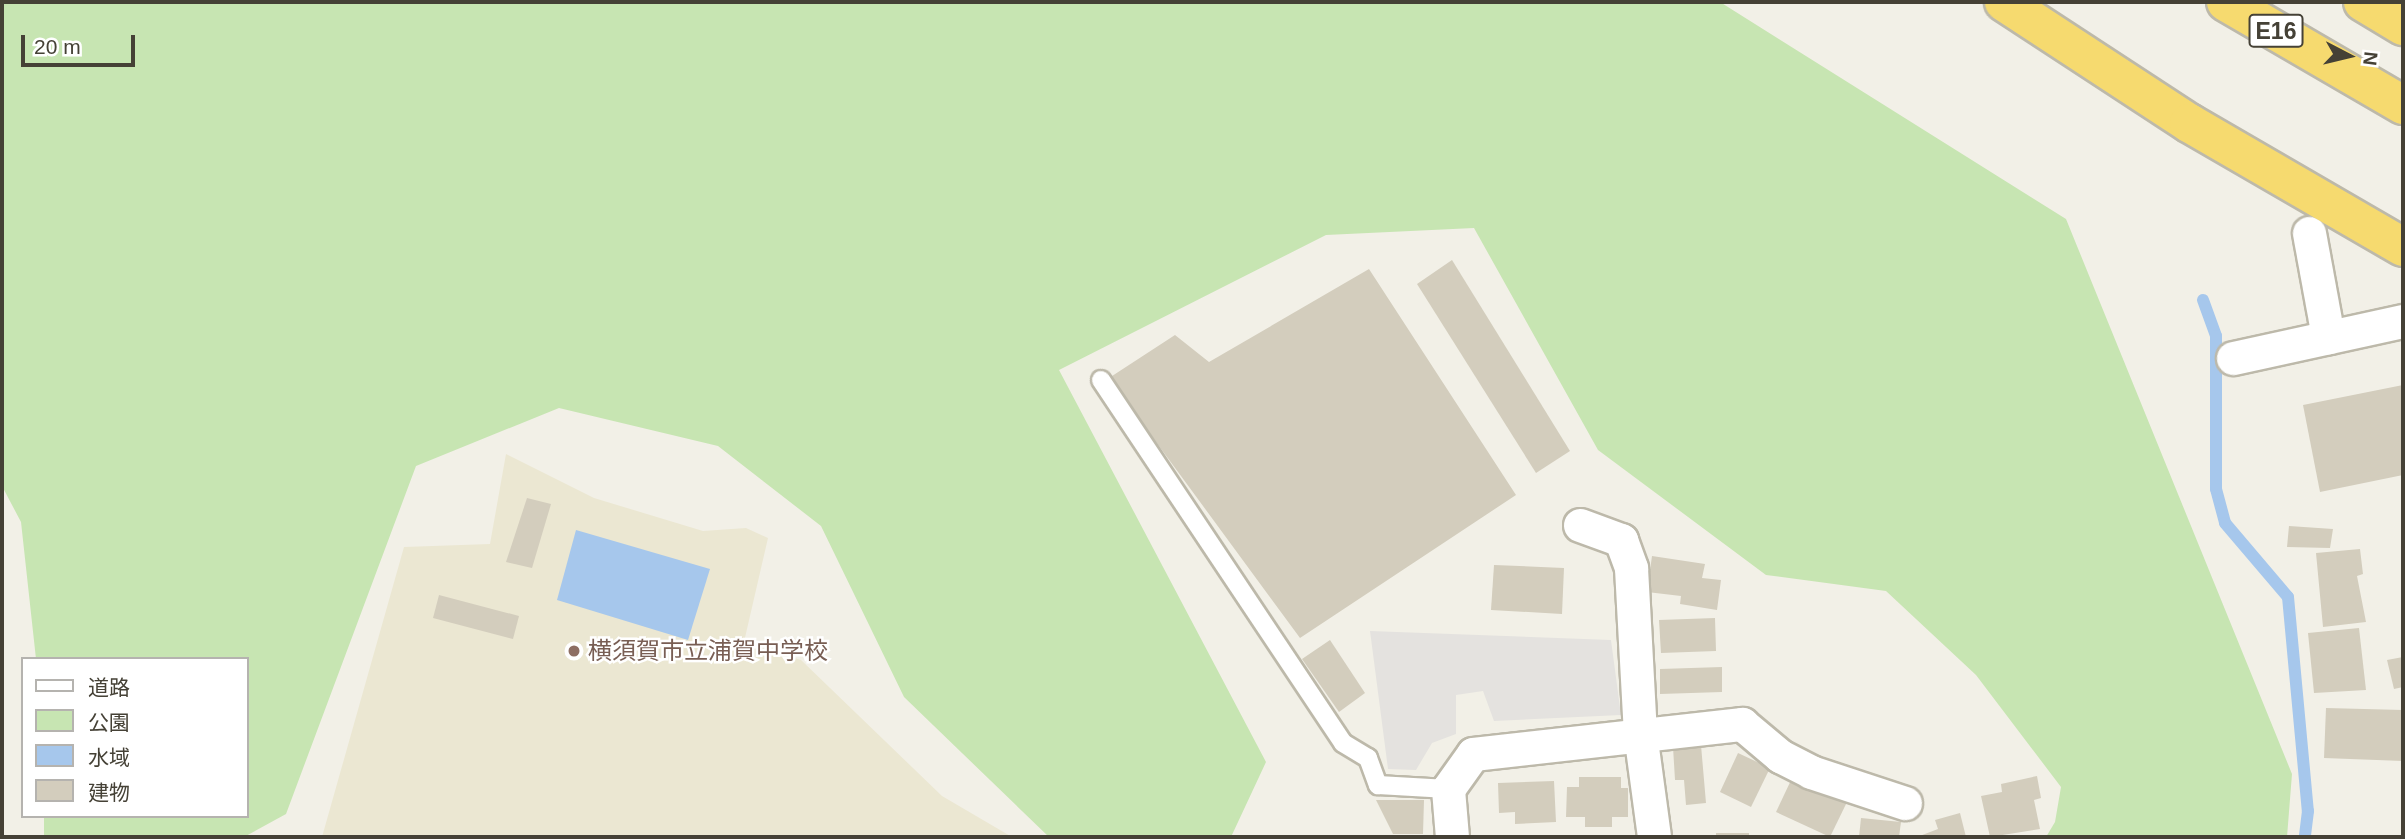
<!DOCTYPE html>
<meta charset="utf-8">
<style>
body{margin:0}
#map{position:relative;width:2405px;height:839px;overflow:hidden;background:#f2f0e7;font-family:Helvetica,"Noto Sans JP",sans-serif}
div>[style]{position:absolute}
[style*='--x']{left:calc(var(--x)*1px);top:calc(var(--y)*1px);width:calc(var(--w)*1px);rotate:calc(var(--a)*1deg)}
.education>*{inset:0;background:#ebe7d2}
.green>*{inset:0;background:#c7e5b2}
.parking>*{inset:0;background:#e4e2df}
.water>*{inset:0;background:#a6c7ec}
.stream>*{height:12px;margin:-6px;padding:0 6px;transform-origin:6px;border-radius:6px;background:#a6c7ec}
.building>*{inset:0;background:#d3cdbd}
.roads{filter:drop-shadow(2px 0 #bdb9aa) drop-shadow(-2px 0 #bdb9aa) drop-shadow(0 2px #bdb9aa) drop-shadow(0 -2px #bdb9aa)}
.lane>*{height:18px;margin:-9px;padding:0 9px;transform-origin:9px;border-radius:9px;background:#fff}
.street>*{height:33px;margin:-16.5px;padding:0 16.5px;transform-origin:16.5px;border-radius:16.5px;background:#fff}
.highway>*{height:38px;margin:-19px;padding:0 19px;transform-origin:19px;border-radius:19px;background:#f6da6f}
.dots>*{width:19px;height:19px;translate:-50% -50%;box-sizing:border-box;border:4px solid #fff;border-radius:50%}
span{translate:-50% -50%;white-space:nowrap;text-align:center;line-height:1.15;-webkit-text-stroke:5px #fff;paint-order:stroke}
.shield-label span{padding:2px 5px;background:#fff;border:2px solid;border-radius:5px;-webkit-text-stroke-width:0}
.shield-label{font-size:23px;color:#454136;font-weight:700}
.education-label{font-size:24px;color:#785e54}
.left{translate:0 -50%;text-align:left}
.frame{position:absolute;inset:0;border:4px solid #454136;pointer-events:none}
.legend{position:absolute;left:21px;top:657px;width:228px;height:161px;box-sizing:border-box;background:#fff;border:2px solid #b5b3af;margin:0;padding:9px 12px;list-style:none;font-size:21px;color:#454136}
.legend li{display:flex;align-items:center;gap:14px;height:35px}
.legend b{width:35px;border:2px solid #b5b3af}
.north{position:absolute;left:2314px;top:21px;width:70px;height:70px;-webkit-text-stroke:5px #fff;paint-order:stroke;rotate:97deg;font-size:19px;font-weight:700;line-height:28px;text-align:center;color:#454136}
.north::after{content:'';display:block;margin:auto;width:24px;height:32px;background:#454136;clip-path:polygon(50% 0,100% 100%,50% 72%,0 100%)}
.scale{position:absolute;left:21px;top:35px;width:114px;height:32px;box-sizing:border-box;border:4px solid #454136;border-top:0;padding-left:9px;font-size:21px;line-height:24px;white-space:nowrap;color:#454136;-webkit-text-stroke:5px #fff;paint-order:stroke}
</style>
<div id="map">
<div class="education">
<div style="clip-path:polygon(506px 454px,594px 498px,703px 531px,746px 528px,768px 538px,744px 642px,801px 660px,942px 796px,1012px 837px,322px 837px,404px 547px,490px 544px)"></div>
</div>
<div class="green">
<div style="clip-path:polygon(2px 2px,1720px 2px,2066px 219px,2292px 774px,2287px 837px,2046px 837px,2055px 822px,2061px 787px,1976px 675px,1886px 591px,1766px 575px,1598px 450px,1474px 228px,1326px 235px,1059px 370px,1266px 762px,1231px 837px,1049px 837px,904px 697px,821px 526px,718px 446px,559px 408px,416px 466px,286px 814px,244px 837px,44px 837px,44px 816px,247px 816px,247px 659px,36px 659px,21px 522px,2px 486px)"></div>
</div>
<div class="parking">
<div style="clip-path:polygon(1370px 631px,1611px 640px,1621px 715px,1494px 721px,1483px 691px,1456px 695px,1456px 734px,1432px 743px,1416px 770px,1388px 769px)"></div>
</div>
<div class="water">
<div style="clip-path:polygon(576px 530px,710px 569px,688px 640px,557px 600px)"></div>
</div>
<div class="stream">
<div style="--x:2203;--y:300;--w:38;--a:70"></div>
<div style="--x:2216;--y:336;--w:153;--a:90"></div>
<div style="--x:2216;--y:489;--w:35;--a:75"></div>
<div style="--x:2225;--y:523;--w:97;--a:49.6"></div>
<div style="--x:2288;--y:597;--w:215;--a:84.7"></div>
<div style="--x:2308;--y:811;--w:26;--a:97"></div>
</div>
<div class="building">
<div style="clip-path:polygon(1452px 260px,1570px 451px,1536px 473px,1417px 284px)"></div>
<div style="clip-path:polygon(1369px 269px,1516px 495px,1300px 638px,1109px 378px,1175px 335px,1209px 362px)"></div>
<div style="clip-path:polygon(2403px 385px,2403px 475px,2320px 492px,2303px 405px)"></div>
<div style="clip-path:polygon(527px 498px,551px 504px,532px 568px,506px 562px)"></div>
<div style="clip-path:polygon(2289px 526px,2333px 529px,2330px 548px,2287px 547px)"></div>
<div style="clip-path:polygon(2360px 549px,2363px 574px,2357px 576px,2366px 622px,2323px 627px,2316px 553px)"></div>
<div style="clip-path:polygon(1652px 556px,1705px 564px,1702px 578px,1721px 580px,1717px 610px,1680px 604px,1681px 596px,1647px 592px)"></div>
<div style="clip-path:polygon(1494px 565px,1564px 568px,1562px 614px,1491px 610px)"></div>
<div style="clip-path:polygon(439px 595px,519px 616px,513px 639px,433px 618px)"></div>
<div style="clip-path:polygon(1715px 618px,1716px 651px,1661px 653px,1659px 620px)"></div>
<div style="clip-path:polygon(2359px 628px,2366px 690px,2314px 693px,2308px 633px)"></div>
<div style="clip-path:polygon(1330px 640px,1365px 693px,1339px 712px,1302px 659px)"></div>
<div style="clip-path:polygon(2403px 657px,2403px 687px,2394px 689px,2387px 660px)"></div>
<div style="clip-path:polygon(1722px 667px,1722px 692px,1660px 694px,1660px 669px)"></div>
<div style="clip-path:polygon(2326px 708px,2403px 710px,2403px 761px,2324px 758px)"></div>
<div style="clip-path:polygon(1701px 745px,1706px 803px,1686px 805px,1684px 780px,1675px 780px,1673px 747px)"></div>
<div style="clip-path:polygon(1738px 753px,1770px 768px,1751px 807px,1720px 792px)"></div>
<div style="clip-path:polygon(1793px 776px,1847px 802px,1830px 837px,1776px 812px)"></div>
<div style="clip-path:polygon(2037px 776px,2041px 798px,2034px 800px,2040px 829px,1990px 837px,1981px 796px,2002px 792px,2001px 784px)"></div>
<div style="clip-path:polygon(1579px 777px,1621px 777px,1621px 788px,1628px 788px,1628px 817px,1612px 817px,1612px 827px,1585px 827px,1585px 817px,1566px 817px,1567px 787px,1579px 787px)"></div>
<div style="clip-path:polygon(1554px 781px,1556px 822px,1515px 824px,1515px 812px,1499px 813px,1498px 783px)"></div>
<div style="clip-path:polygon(1376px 800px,1424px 800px,1423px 834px,1393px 834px)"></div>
<div style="clip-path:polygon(1960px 813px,1966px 837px,1917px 837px,1938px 829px,1935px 820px)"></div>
<div style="clip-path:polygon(1861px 818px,1901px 822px,1899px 837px,1859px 837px)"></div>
<div style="clip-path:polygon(1716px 833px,1749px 833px,1749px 837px,1716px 837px)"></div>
</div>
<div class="roads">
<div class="lane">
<div style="--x:1101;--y:380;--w:436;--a:56.3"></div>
<div style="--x:1343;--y:743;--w:29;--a:31"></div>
<div style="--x:1368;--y:758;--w:29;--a:70"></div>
<div style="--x:1378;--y:785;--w:70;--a:3.3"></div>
</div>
<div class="street">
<div style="--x:2309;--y:233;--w:106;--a:79.6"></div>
<div style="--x:2233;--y:358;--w:174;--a:-12.3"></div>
<div style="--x:1580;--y:525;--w:44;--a:20.1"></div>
<div style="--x:1621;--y:540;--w:30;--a:70"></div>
<div style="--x:1631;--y:568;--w:165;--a:86.9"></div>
<div style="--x:1640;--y:733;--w:105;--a:82.3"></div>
<div style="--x:1452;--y:837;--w:48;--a:-94.8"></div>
<div style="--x:1448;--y:789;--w:43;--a:-54.5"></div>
<div style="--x:1473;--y:754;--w:271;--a:-6.4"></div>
<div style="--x:1742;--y:724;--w:50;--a:40.1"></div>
<div style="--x:1780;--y:756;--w:35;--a:27"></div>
<div style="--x:1811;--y:772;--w:99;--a:18.3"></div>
</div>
<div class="highway">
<div style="--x:2004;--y:2;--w:221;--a:33.2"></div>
<div style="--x:2189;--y:123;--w:247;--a:30.1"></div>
<div style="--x:2226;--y:2;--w:205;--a:30.2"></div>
<div style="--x:2363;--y:2;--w:47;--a:31"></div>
</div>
</div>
<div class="dots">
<div style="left:574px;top:651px;background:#8d6e63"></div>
</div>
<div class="shield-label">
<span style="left:2276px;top:31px">E16</span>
</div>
<div class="education-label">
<span class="left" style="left:588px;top:651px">横須賀市立浦賀中学校</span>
</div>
<div class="frame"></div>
<ul class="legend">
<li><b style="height:9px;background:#fff"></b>道路</li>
<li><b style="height:19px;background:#c7e5b2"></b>公園</li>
<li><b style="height:19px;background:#a6c7ec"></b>水域</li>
<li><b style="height:19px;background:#d3cdbd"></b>建物</li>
</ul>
<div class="north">N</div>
<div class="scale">20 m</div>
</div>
